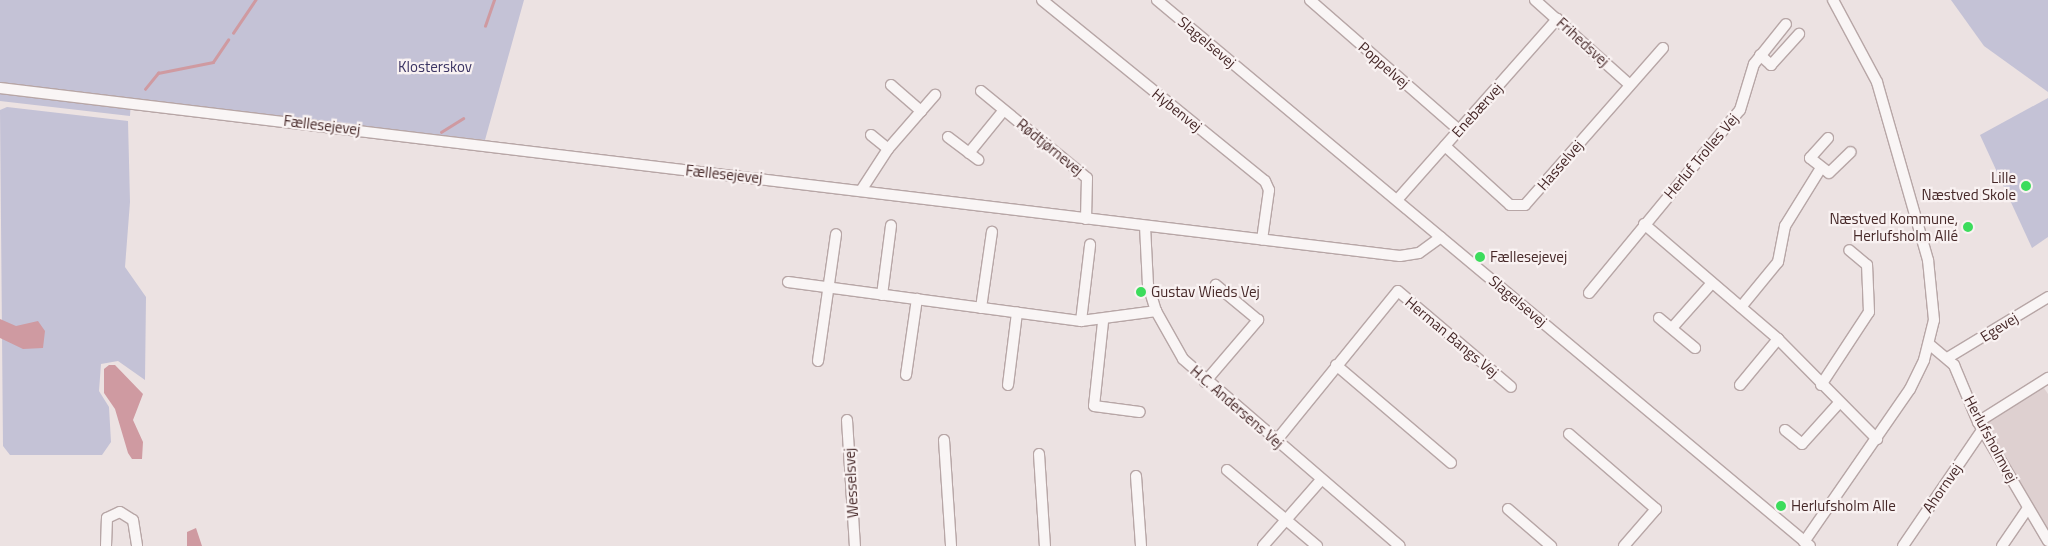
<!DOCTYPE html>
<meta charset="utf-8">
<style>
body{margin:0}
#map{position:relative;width:2048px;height:546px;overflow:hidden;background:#ece2e2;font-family:"Titillium Web",sans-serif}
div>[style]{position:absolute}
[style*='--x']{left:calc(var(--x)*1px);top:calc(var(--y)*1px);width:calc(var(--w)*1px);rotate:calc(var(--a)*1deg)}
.built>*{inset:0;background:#ded0d0}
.green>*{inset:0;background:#c4c2d6}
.water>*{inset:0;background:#cf9aa1}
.stream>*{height:2.5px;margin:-1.25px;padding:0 1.25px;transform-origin:1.25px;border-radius:1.25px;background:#cf9aa1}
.roads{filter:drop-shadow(1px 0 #b7a6a6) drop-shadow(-1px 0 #b7a6a6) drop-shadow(0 1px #b7a6a6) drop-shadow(0 -1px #b7a6a6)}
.minor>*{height:10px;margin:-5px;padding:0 5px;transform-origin:5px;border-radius:5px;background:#f9f5f5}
.dots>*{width:14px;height:14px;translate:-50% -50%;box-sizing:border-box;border:2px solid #f9f2f2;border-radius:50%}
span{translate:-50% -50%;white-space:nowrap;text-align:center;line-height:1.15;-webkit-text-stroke:4.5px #f9f2f2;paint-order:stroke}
.street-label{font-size:15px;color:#462828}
.park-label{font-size:15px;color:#3b3463}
.poi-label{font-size:15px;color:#462828}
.right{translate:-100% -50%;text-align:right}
.left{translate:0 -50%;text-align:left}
</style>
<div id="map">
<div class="built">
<div style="clip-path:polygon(2042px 385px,2048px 394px,2048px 529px,1987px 425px,1989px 418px)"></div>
</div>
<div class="green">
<div style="clip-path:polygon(0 0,524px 0,485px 140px,131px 100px,130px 116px,0 101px)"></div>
<div style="clip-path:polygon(1951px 0,2048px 0,2048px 92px,1984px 46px)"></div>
<div style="clip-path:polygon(2048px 98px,2048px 237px,2032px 248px,1980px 135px)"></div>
<div style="clip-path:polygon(7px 107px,128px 121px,130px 202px,125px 267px,146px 297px,145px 380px,118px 361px,101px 364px,99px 391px,109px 407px,111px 442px,102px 455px,10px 455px,3px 446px,0 110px)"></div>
</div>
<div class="water">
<div style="clip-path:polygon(0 319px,16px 326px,38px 321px,45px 331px,43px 348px,23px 349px,0 338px)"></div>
<div style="clip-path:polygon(109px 365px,115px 365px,143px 394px,133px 420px,143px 442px,142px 459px,132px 459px,128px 453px,115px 409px,104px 393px,104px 369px)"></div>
<div style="clip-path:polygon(196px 528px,202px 546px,187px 546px,187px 532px)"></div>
</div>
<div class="stream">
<div style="--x:485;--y:26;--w:28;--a:-71"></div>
<div style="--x:233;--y:33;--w:40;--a:-56"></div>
<div style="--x:145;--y:89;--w:21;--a:-51"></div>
<div style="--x:158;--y:73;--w:56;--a:-11.3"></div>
<div style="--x:213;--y:62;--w:27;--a:-56"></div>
<div style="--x:441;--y:132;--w:26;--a:-32"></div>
</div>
<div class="roads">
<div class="minor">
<div style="--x:1042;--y:0;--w:287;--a:39.1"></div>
<div style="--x:1265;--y:181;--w:10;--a:66"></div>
<div style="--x:1269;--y:190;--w:50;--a:98"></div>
<div style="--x:1157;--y:0;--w:851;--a:39.9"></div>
<div style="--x:1310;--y:0;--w:198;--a:41.1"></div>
<div style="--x:1535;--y:0;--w:127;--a:41.8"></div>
<div style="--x:1760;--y:55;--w:15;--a:42"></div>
<div style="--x:1771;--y:65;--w:42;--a:-47.9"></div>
<div style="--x:891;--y:85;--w:40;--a:41"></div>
<div style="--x:0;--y:88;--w:1410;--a:6.84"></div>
<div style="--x:1400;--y:256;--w:19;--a:-9"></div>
<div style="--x:1419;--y:253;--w:27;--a:-36"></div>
<div style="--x:981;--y:91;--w:137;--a:39.4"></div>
<div style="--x:1087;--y:178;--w:41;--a:91.4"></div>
<div style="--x:871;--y:135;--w:22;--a:39"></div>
<div style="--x:948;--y:137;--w:38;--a:37"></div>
<div style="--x:1828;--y:138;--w:27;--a:132"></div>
<div style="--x:1810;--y:158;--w:24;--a:38"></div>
<div style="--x:1829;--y:173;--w:30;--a:-44"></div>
<div style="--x:1445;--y:146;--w:88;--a:42.2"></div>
<div style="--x:1510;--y:205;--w:15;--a:0"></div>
<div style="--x:1525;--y:205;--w:209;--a:-48.7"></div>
<div style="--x:969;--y:153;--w:55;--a:-50.9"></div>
<div style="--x:862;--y:189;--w:48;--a:-57"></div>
<div style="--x:888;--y:149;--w:72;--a:-49"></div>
<div style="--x:1397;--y:200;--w:242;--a:-48.5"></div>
<div style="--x:1644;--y:224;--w:177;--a:40.6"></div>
<div style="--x:1778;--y:339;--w:141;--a:45.3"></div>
<div style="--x:1145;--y:226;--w:59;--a:87.1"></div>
<div style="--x:1148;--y:285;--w:27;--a:73"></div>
<div style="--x:1156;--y:311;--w:55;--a:60.6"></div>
<div style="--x:1183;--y:359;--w:286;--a:40.8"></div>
<div style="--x:788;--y:282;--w:296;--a:7.6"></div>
<div style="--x:1081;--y:321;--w:76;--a:-7.6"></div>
<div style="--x:1589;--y:293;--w:237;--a:-50.5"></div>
<div style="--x:1740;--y:110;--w:48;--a:-73.1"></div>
<div style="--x:1754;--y:64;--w:51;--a:-51.3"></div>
<div style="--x:882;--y:295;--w:70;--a:-82.6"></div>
<div style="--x:1741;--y:307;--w:58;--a:-50.6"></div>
<div style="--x:1778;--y:262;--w:37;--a:-79"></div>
<div style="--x:1785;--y:226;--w:68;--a:-58.2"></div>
<div style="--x:981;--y:308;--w:77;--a:-81.8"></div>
<div style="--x:1659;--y:318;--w:47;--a:39.8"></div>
<div style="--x:1081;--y:321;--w:77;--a:-83.2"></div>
<div style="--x:1103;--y:322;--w:84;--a:96.1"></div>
<div style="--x:1094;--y:406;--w:46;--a:7.4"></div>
<div style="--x:1672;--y:328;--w:60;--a:-48.4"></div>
<div style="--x:1929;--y:344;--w:33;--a:40"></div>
<div style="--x:1954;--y:365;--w:62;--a:67.2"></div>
<div style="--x:1978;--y:422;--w:138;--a:59.5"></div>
<div style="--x:1949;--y:357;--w:116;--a:-31.2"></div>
<div style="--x:818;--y:361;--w:128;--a:-81.9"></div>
<div style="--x:1336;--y:365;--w:151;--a:40.4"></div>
<div style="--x:906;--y:375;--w:77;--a:-81.8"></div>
<div style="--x:1205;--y:382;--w:82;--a:-49.5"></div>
<div style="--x:1258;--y:320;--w:55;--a:-140.2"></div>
<div style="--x:1008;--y:385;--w:73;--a:-82.9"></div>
<div style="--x:1740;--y:385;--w:60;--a:-50.4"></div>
<div style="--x:1821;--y:385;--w:87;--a:-56.7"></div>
<div style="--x:1869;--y:312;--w:47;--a:-92.4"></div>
<div style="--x:1867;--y:265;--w:23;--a:-140"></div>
<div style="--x:847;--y:420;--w:126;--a:86.4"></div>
<div style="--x:1978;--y:422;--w:83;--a:-32.2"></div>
<div style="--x:1785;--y:430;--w:22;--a:39"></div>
<div style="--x:1802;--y:444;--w:55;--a:-47.9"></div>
<div style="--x:1569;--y:434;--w:115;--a:40.8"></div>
<div style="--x:1656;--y:509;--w:49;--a:130.9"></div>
<div style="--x:944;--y:440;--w:106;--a:86.2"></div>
<div style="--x:1276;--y:441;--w:193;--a:-50.9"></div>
<div style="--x:1398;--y:291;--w:148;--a:40.3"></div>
<div style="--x:1039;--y:454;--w:92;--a:86.3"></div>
<div style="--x:1227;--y:470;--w:118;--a:40.2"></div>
<div style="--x:1136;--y:476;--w:70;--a:85.9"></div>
<div style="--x:1508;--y:509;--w:57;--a:40.7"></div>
<div style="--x:1804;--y:542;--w:186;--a:-55.3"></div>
<div style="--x:1910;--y:389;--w:32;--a:-64"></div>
<div style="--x:1924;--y:360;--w:41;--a:-76"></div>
<div style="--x:1934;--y:320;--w:60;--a:-95.7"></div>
<div style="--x:1928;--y:260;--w:185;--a:-106"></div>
<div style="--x:1877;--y:82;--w:93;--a:-118.2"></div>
<div style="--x:106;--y:546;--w:28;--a:-88"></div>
<div style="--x:107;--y:518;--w:14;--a:-25"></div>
<div style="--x:120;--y:512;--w:15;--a:32"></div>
<div style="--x:133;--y:520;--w:26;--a:81"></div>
<div style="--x:1263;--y:546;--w:88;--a:-48.7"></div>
<div style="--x:1903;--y:546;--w:140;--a:-55.7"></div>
<div style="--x:2002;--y:546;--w:46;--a:-55.6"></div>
</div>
</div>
<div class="dots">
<div style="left:2026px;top:186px;background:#3cdc5c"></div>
<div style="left:1968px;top:227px;background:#3cdc5c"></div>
<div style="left:1480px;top:257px;background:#3cdc5c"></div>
<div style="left:1141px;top:292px;background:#3cdc5c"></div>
<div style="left:1781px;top:506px;background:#3cdc5c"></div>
</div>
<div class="street-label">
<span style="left:1207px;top:42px;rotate:40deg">Slagelsevej</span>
<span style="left:1583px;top:42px;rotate:42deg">Frihedsvej</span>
<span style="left:1384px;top:65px;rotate:41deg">Poppelvej</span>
<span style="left:1177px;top:110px;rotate:39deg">Hybenvej</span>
<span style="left:1477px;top:110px;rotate:-48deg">Enebærvej</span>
<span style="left:322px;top:125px;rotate:7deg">Fællesejevej</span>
<span style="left:1050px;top:147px;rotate:39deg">Rødtjørnevej</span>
<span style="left:1701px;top:156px;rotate:-50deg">Herluf Trolles Vej</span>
<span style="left:1560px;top:165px;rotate:-49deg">Hasselvej</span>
<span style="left:724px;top:174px;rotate:6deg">Fællesejevej</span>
<span style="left:1518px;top:301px;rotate:40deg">Slagelsevej</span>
<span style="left:1999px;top:327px;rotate:-32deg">Egevej</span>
<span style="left:1452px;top:337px;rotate:40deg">Herman Bangs Vej</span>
<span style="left:1237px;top:407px;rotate:41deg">H.C. Andersens Vej</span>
<span style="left:1991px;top:439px;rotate:62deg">Herlufsholmvej</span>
<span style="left:851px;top:483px;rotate:-93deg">Wesselsvej</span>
<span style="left:1942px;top:488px;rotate:-55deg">Ahornvej</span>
</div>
<div class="park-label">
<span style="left:435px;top:67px">Klosterskov</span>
</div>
<div class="poi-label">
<span class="right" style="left:2016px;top:186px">Lille<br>Næstved Skole</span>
<span class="right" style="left:1958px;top:227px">Næstved Kommune,<br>Herlufsholm Allé</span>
<span class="left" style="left:1490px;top:257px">Fællesejevej</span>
<span class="left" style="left:1151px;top:292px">Gustav Wieds Vej</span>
<span class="left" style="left:1791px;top:506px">Herlufsholm Alle</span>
</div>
</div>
